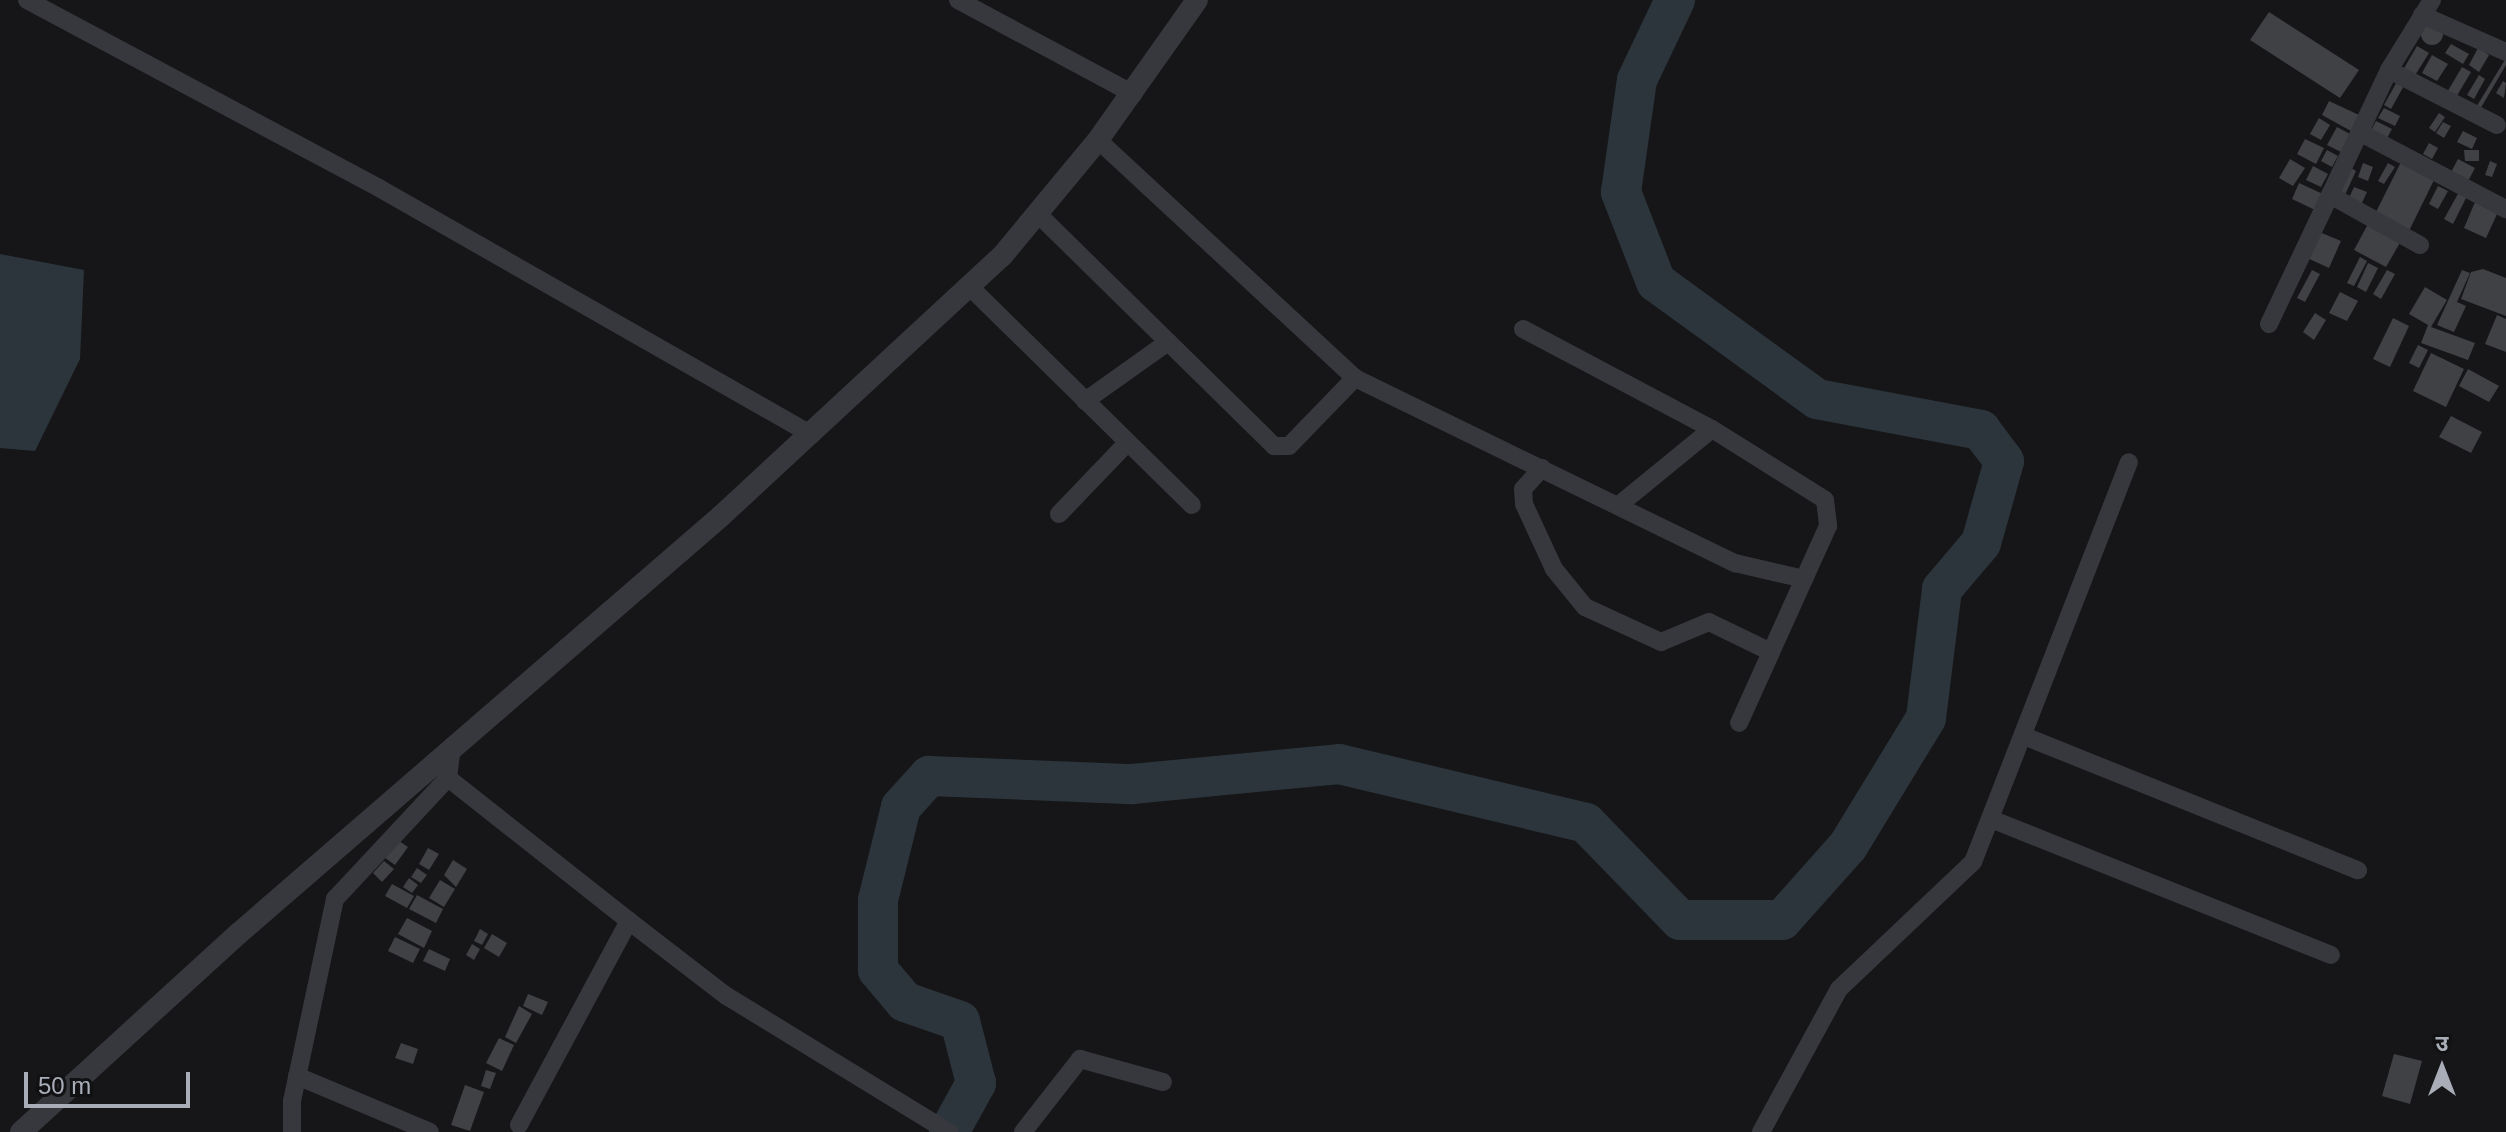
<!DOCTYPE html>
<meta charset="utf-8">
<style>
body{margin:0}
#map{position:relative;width:2506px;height:1132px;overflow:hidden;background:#161618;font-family:Helvetica,"Noto Sans Devanagari",sans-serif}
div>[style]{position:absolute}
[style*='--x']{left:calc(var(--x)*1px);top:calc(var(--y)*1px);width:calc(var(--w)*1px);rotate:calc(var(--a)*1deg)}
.water>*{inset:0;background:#2c353c}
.river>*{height:40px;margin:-20px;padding:0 20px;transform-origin:20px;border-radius:20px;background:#2c353c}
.building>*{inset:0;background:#404145}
.round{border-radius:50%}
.minor>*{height:18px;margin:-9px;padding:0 9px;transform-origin:9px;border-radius:9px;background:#37383d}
.tertiary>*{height:22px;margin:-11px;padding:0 11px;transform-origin:11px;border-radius:11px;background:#37383d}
span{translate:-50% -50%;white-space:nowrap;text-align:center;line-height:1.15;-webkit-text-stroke:7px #111113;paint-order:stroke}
.north{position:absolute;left:2402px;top:1028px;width:80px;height:80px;-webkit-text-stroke:6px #111113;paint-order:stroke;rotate:0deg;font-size:22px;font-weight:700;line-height:32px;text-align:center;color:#a8adb8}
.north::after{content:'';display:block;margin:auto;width:28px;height:36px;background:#a8adb8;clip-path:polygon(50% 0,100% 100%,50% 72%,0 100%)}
.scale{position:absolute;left:24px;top:1072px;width:166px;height:36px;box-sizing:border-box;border:4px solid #a8adb8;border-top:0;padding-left:10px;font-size:24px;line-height:28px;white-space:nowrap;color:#a8adb8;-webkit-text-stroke:6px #111113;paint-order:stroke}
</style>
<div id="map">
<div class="water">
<div style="clip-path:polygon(0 254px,84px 270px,80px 359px,35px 451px,0 448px)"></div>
</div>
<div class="river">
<div style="--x:949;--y:1132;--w:56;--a:-61.1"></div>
<div style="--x:976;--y:1083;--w:64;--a:-104.5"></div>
<div style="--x:960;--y:1021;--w:58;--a:-160.9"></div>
<div style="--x:905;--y:1002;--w:42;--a:-130.2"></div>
<div style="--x:878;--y:970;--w:70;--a:-90"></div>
<div style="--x:878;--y:900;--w:96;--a:-76.1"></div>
<div style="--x:901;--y:807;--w:42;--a:-47.9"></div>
<div style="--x:929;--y:776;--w:203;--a:2.3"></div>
<div style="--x:1132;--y:784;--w:208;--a:-5.5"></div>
<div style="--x:1339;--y:764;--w:254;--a:13.4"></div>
<div style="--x:1586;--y:823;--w:135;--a:45.9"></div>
<div style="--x:1680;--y:920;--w:102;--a:0"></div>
<div style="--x:1782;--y:920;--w:99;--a:-48.3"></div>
<div style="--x:1848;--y:846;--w:150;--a:-58.6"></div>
<div style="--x:1926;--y:718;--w:130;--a:-82.9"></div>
<div style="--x:1942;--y:589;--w:60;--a:-49.7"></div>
<div style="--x:1981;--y:543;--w:85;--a:-74.3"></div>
<div style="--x:2004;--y:461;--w:39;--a:-127"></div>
<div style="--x:1981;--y:430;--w:167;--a:-169.3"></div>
<div style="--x:1817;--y:399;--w:199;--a:-144"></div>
<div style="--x:1656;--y:282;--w:97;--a:-111.3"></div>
<div style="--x:1621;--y:192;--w:113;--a:-81.9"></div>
<div style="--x:1637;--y:80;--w:89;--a:-64.6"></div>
</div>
<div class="building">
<div style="clip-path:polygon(2269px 12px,2359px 70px,2340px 98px,2250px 40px)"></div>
<div class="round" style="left:2421px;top:23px;width:22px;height:22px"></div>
<div style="clip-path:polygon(2451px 44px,2469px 54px,2463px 64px,2445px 53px)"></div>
<div style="clip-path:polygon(2417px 46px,2429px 53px,2414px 77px,2403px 70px)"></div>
<div style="clip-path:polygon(2478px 48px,2489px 55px,2479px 72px,2469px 65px)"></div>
<div style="clip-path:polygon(2432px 55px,2448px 64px,2437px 81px,2422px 73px)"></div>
<div style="clip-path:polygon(2506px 58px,2506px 65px,2479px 111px,2475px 109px)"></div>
<div style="clip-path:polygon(2462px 67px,2471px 72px,2455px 99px,2446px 94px)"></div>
<div style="clip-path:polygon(2479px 75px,2485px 79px,2474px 99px,2467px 95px)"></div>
<div style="clip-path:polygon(2399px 78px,2406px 82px,2391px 109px,2384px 105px)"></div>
<div style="clip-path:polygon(2503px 81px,2506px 83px,2504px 98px,2496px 93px)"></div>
<div style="clip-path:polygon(2329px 101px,2359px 115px,2351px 131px,2322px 115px)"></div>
<div style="clip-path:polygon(2384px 108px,2400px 116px,2395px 126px,2378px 118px)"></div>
<div style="clip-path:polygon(2439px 113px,2445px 117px,2435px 132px,2429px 128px)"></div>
<div style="clip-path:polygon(2319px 118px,2330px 125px,2321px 140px,2310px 134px)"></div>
<div style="clip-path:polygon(2376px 121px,2392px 129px,2386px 140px,2370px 132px)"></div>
<div style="clip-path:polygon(2443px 122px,2451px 126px,2444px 138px,2436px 133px)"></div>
<div style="clip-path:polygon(2337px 127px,2350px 134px,2341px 152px,2327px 145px)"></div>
<div style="clip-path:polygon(2463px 131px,2477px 138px,2472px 149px,2457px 142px)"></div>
<div style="clip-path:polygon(2305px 139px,2324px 148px,2316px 164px,2297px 154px)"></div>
<div style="clip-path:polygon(2429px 143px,2438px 148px,2432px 159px,2423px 154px)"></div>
<div style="clip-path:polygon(2327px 150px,2338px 156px,2332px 167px,2321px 161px)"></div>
<div style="clip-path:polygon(2464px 150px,2479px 150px,2479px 161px,2465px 161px)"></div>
<div style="clip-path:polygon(2290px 159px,2305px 168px,2293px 186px,2279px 178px)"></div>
<div style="clip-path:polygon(2458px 159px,2475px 168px,2467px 183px,2450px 174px)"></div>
<div style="clip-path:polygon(2402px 160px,2436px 176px,2408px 233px,2374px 216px)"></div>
<div style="clip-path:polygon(2490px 161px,2497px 164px,2492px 177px,2485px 175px)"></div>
<div style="clip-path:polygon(2363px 163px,2373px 167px,2368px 181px,2358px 177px)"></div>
<div style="clip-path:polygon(2388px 163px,2395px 167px,2384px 184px,2378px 181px)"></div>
<div style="clip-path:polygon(2313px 166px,2328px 174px,2321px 187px,2306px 180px)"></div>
<div style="clip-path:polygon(2351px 168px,2356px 171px,2344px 197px,2338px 194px)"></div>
<div style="clip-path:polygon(2299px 183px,2323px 194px,2315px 210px,2292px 199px)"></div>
<div style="clip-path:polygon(2438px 186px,2448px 191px,2438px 209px,2429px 204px)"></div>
<div style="clip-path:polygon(2354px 187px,2367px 192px,2361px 205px,2348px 200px)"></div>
<div style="clip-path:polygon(2459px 192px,2467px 196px,2453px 224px,2444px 219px)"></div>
<div style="clip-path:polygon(2475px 202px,2498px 212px,2486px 238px,2464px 228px)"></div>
<div style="clip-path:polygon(2368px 224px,2401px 241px,2386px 267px,2354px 250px)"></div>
<div style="clip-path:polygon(2317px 231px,2341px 241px,2329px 268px,2305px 257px)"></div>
<div style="clip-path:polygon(2360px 257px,2367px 261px,2354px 286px,2347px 283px)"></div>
<div style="clip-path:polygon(2368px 263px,2378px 268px,2366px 292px,2357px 287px)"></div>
<div style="clip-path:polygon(2483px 269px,2506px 278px,2506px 316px,2461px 299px,2471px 272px)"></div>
<div style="clip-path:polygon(2312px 270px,2320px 274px,2305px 302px,2297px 298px)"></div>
<div style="clip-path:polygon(2387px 270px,2395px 274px,2381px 299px,2373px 294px)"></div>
<div style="clip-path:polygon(2462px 270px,2470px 273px,2457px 302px,2466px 306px,2454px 332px,2437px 325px)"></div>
<div style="clip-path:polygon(2425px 287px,2447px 300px,2431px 327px,2475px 343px,2468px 360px,2421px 343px,2428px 325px,2409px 314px)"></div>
<div style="clip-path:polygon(2340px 292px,2358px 301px,2347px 321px,2329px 313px)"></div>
<div style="clip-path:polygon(2315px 313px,2326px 320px,2314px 340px,2303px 332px)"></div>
<div style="clip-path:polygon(2497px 315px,2506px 319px,2506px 352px,2485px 344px)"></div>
<div style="clip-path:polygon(2393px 318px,2409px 326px,2390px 367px,2373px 359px)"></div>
<div style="clip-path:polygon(2418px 345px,2428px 350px,2419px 368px,2409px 363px)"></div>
<div style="clip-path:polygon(2431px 353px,2464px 369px,2446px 407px,2413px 391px)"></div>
<div style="clip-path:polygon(2468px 369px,2499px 386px,2489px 402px,2459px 386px)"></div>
<div style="clip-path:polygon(2451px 416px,2482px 432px,2471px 453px,2439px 437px)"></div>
<div style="clip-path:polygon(393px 837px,408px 847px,395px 865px,381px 855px)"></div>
<div style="clip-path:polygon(428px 848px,439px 854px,429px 870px,419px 864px)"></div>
<div style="clip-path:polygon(453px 860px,467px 869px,456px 887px,444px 875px)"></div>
<div style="clip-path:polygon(384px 861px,394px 869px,382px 882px,373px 873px)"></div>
<div style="clip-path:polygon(417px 868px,427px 875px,421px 883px,411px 877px)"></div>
<div style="clip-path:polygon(409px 878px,418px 885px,412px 893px,403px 887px)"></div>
<div style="clip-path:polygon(440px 880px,455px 889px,444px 907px,429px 898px)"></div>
<div style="clip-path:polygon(392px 884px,414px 896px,407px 908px,385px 896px)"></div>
<div style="clip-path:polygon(417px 895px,443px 909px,436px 923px,409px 909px)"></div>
<div style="clip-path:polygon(407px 918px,432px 931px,424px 948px,398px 934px)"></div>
<div style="clip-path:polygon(480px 929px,488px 934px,482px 945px,474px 941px)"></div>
<div style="clip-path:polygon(492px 934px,507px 943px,499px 957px,484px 948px)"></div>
<div style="clip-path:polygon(395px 937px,420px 949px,413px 963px,388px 951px)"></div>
<div style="clip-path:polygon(472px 944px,480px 949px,474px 960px,466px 955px)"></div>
<div style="clip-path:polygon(429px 949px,450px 959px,445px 971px,423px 961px)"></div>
<div style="clip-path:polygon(528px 994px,548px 1002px,542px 1015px,523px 1006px)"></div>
<div style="clip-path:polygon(519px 1006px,532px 1014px,516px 1043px,505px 1037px)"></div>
<div style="clip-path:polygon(499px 1038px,514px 1045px,502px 1071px,486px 1063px)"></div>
<div style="clip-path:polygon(401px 1043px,418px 1049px,413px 1064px,395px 1058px)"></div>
<div style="clip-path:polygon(2394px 1054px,2422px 1061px,2410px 1104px,2382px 1096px)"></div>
<div style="clip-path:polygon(486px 1070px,496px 1073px,490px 1089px,481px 1086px)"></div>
<div style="clip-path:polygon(465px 1085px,484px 1092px,470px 1131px,451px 1125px)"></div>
</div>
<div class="minor">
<div style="--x:27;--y:0;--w:399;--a:28.1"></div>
<div style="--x:379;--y:188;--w:498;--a:29.7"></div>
<div style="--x:958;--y:0;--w:199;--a:28.2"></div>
<div style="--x:2422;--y:15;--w:92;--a:23.8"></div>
<div style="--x:2389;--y:70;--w:121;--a:27"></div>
<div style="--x:2361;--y:133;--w:164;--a:27.7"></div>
<div style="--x:1098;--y:140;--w:350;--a:42.8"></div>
<div style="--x:1355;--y:378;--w:423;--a:26"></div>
<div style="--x:1735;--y:563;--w:71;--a:13.1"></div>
<div style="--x:2330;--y:195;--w:103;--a:29.1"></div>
<div style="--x:1039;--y:215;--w:330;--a:44.5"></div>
<div style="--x:1274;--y:446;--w:15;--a:0"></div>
<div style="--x:1289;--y:446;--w:95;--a:-45.9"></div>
<div style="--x:970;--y:287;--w:311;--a:44.5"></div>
<div style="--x:2269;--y:324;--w:281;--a:-64.7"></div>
<div style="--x:2389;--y:70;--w:82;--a:-58.4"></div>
<div style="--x:1523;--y:329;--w:214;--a:27.9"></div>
<div style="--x:1712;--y:429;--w:133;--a:32.1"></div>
<div style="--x:1825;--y:500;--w:26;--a:83"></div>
<div style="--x:1828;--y:526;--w:216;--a:114.3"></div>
<div style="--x:1085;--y:401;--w:102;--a:-35.4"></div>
<div style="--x:1542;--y:468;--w:28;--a:132"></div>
<div style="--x:1523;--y:489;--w:15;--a:86"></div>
<div style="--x:1524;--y:504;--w:72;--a:65.2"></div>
<div style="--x:1554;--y:569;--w:49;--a:50.8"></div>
<div style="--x:1585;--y:607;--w:84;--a:24.7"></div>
<div style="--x:1661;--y:642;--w:52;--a:-22.6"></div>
<div style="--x:1709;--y:622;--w:69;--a:25.8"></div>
<div style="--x:1619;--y:505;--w:120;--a:-39.3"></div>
<div style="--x:1059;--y:514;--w:98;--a:-46.2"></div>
<div style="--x:2024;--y:736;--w:360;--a:21.9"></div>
<div style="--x:452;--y:746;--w:32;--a:97"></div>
<div style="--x:448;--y:778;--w:231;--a:38.3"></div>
<div style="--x:629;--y:921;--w:121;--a:37.6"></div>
<div style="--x:725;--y:995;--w:263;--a:31.5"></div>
<div style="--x:1991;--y:819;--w:366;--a:21.8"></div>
<div style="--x:297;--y:1076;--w:144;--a:22.8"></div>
<div style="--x:519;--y:1125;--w:232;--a:-61.7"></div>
<div style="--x:292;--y:1132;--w:31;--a:-90"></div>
<div style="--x:292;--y:1101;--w:207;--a:-78"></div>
<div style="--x:335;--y:899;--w:166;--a:-47"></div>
<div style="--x:1023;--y:1132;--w:93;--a:-52"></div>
<div style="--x:1080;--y:1059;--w:86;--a:15.5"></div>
<div style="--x:1761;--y:1132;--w:163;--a:-61.4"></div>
<div style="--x:1839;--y:989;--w:185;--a:-43.5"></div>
<div style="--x:1973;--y:862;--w:429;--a:-68.7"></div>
</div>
<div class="tertiary">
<div style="--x:21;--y:1132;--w:294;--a:-42.4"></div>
<div style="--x:238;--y:934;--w:639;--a:-40.87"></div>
<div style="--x:721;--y:516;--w:383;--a:-42.8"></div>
<div style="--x:1002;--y:256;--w:151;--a:-50.4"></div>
<div style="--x:1098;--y:140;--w:171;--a:-54.7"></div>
</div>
<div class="north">उ</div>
<div class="scale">50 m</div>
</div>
